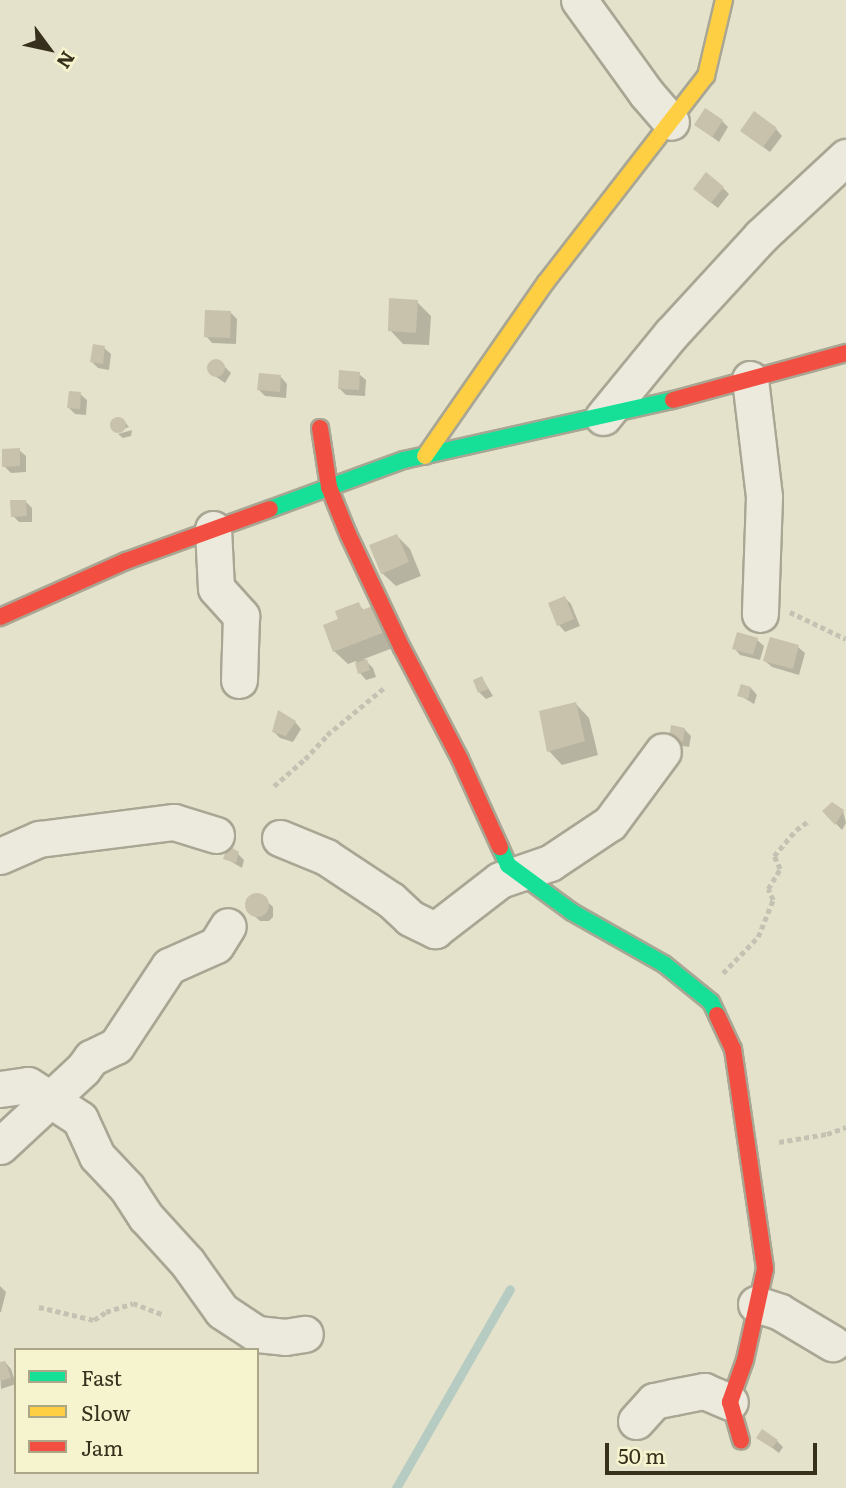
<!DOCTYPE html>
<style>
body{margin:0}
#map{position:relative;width:846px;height:1488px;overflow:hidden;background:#e4e2ca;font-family:Literata,serif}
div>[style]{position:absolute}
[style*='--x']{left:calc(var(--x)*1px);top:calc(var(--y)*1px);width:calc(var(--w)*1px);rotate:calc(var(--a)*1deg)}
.shadow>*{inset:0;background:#0003}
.stream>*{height:9px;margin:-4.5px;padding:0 4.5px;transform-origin:4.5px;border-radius:4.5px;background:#b6cbc2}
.building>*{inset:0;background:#c8c1ab}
.round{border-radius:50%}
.path>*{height:4.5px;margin-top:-2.25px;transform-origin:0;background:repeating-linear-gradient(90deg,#c4c2b3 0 5px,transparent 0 8.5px)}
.roads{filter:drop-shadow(2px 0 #a9a694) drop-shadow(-2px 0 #a9a694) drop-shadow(0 2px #a9a694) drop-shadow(0 -2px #a9a694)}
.street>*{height:35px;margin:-17.5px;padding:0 17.5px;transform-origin:17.5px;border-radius:17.5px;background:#eceadd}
.fast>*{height:16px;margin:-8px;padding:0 8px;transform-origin:8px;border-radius:8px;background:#16e098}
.slow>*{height:16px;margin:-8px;padding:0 8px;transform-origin:8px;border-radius:8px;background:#ffcf43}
.jam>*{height:16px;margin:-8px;padding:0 8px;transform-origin:8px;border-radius:8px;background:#f24e42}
span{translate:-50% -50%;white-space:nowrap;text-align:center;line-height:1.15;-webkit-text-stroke:6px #f6f4cf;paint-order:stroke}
.legend{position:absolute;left:14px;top:1348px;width:245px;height:126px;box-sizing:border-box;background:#f6f4cf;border:2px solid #aaa687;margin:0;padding:9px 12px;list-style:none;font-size:21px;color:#37301c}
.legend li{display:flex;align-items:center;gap:14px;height:35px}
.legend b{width:35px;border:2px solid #aaa687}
.north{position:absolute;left:14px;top:14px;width:70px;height:70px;-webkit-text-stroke:5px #f6f4cf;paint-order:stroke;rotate:123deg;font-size:19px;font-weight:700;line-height:28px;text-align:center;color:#37301c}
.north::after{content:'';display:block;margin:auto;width:24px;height:32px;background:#37301c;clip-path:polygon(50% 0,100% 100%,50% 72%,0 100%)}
.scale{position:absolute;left:605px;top:1443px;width:212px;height:32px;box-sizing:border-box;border:4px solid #37301c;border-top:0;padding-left:9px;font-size:21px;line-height:24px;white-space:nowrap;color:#37301c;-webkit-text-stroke:5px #f6f4cf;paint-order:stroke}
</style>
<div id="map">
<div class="shadow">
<div style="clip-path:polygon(722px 121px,728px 127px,719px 142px,696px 125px)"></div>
<div style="clip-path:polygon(776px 129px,782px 136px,770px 152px,749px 137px)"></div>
<div style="clip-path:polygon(723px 188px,729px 194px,718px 208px,701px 195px)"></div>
<div style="clip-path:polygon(417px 302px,431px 316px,429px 345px,403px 344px,390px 330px)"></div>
<div style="clip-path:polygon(230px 312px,237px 319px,236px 344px,212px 343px,206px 336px)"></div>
<div style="clip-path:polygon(104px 348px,111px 354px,109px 370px,98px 368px,92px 362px)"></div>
<div style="clip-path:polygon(213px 361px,220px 362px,231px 373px,225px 383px,209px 372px)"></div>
<div style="clip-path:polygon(359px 374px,366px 380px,365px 396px,346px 395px,339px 388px)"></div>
<div style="clip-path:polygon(281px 377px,287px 384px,286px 398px,265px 396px,259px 390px)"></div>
<div style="clip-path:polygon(80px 394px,87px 400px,86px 415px,75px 414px,69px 408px)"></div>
<div style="clip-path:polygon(122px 419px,129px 427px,116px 431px,112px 423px)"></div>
<div style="clip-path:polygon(132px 430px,131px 436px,123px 438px,118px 434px)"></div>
<div style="clip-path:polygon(19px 450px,26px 456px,26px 472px,11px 473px,4px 466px)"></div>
<div style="clip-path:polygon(25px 501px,32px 508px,32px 522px,19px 522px,13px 516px)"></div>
<div style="clip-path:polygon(397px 536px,410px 549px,421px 576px,396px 586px,382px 573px)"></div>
<div style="clip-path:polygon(565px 598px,571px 604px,580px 626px,565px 632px,559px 625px)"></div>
<div style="clip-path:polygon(358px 604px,398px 646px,364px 659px,373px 668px,376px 677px,366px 680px,360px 673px,356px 661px,348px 664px,334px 651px,340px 620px)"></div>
<div style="clip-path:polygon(757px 640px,764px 646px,760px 660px,740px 655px,734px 648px)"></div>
<div style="clip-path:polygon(798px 647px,805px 653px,799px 675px,772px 667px,765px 661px)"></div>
<div style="clip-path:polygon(482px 678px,493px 696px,486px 699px,479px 692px)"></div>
<div style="clip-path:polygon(751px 688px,757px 695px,754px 704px,739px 695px)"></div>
<div style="clip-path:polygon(576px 704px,589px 718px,598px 755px,562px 765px,549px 751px)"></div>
<div style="clip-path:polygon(295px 722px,301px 729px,293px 742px,280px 738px,274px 732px)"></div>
<div style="clip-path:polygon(684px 729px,691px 736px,689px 747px,677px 745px,671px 739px)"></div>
<div style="clip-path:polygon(843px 811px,846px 823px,842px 830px,825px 812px)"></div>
<div style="clip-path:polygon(238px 854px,244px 860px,242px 868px,225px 858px)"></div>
<div style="clip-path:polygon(253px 895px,260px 895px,273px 907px,273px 917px,269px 921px,260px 921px,248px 910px,248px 900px)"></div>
<div style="clip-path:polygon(0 1286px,6px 1292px,1px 1312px,0 1312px)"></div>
<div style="clip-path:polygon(5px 1362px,11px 1369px,16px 1384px,1px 1389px,0 1364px)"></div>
<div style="clip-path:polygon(759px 1438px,777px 1441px,783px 1447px,779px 1453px)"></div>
</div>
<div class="stream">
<div style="--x:396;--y:1488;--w:229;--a:-60.2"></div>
</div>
<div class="building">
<div style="clip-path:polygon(705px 108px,723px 120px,712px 137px,694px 125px)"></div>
<div style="clip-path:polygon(754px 111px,777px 128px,763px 147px,740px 131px)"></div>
<div style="clip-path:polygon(706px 172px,724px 187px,711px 203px,693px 189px)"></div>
<div style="clip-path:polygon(389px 298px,418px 300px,416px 333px,388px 331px)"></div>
<div style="clip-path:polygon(205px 310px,231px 311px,230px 338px,204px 337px)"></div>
<div style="clip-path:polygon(93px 344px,105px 346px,103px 364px,90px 362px)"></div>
<div class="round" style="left:207px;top:359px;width:18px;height:18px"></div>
<div style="clip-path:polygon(339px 370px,360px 372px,359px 390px,338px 389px)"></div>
<div style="clip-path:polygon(259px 373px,281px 375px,280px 392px,257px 390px)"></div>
<div style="clip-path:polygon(69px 391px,81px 392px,80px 409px,67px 408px)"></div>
<div class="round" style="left:110px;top:417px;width:16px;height:16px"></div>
<div style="clip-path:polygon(20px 448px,20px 466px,2px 467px,2px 449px)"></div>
<div style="clip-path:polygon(10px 500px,26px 500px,27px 516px,11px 517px)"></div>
<div style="clip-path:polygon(397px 534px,409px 562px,381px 574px,369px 545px)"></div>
<div style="clip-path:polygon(565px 596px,574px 619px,557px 626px,548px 603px)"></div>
<div style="clip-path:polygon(359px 602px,362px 610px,375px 605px,385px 632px,333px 652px,323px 625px,338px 619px,335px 611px)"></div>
<div style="clip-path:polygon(737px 632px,758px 638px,753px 655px,732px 649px)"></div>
<div style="clip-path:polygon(770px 637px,799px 645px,793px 669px,763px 661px)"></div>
<div style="clip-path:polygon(367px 659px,370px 670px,358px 674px,355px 663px)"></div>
<div style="clip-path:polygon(482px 676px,488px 689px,478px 693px,473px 680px)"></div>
<div style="clip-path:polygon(741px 684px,751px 687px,748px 699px,737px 696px)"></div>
<div style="clip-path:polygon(576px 702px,585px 741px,547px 752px,539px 711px)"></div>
<div style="clip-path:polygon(278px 710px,296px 721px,286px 736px,272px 732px)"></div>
<div style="clip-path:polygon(671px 725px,685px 728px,683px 742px,669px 739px)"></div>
<div style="clip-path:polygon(832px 802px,844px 810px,835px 825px,822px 811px)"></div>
<div style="clip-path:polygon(228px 845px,239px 852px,236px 863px,223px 859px)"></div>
<div class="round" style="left:245px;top:893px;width:24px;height:24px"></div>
<div style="clip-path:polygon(5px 1361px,11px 1378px,0 1381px,0 1362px)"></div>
<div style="clip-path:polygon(762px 1429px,778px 1440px,772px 1448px,756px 1438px)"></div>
</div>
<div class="path">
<div style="--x:790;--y:612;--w:62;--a:25.7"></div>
<div style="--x:274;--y:786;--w:41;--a:-41.1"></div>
<div style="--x:305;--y:759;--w:33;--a:-47"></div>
<div style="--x:327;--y:735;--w:75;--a:-39.6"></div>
<div style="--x:723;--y:973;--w:50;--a:-45.8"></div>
<div style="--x:758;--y:937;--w:40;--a:-68"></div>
<div style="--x:773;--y:900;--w:12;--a:-114"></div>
<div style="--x:768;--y:889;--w:23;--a:-59"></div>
<div style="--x:780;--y:869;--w:14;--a:-115"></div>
<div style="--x:774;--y:856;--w:34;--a:-50"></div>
<div style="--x:796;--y:830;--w:17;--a:-36"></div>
<div style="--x:779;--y:1142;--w:49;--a:-9.5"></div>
<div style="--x:827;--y:1134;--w:20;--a:-20"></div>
<div style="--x:39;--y:1307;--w:57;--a:13.3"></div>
<div style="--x:94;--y:1320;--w:14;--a:-34"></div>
<div style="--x:106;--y:1312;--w:28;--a:-18"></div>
<div style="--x:133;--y:1303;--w:33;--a:21"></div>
</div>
<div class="roads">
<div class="street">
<div style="--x:579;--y:0;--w:115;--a:54.2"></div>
<div style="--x:646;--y:93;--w:38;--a:49"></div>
<div style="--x:750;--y:379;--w:119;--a:83.2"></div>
<div style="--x:764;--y:497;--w:117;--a:92"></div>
<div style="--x:603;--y:417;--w:107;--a:-50.7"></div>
<div style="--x:671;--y:334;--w:133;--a:-47.4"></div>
<div style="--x:761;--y:236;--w:116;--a:-42.9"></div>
<div style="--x:213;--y:529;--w:59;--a:87.1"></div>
<div style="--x:216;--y:588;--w:38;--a:48"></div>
<div style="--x:241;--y:616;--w:64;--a:91.8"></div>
<div style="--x:280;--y:838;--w:50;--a:22.4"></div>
<div style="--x:326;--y:857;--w:78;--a:33.5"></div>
<div style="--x:391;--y:900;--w:26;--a:43"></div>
<div style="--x:410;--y:918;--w:28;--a:26"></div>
<div style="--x:435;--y:930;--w:82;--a:-37.6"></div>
<div style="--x:500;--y:880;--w:53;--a:-18.8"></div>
<div style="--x:550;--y:863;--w:72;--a:-33.7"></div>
<div style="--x:610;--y:823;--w:89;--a:-53.6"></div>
<div style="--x:0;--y:856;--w:43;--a:-23.6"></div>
<div style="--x:39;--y:839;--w:136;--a:-7.2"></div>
<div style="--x:174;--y:822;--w:44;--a:17.2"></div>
<div style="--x:0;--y:1089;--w:28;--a:-8"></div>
<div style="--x:28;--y:1085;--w:62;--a:33.2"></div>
<div style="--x:80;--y:1119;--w:41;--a:65.3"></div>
<div style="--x:97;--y:1156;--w:44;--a:46.8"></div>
<div style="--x:127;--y:1188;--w:35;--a:57"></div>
<div style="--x:146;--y:1217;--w:61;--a:47.7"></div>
<div style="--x:187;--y:1262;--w:60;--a:54.5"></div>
<div style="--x:222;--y:1311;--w:42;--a:33.3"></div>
<div style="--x:257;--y:1334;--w:28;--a:6"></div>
<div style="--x:285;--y:1337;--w:20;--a:-9"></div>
<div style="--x:0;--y:1146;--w:113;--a:-42.9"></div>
<div style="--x:83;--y:1069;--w:14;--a:-54"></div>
<div style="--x:91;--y:1058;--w:28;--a:-26"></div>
<div style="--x:116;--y:1046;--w:96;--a:-56.5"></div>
<div style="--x:169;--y:966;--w:51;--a:-24.1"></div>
<div style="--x:216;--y:945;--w:22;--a:-58"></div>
<div style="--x:756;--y:1304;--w:25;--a:18"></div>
<div style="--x:780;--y:1312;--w:61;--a:30.8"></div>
<div style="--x:636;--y:1421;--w:27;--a:-48"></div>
<div style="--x:654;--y:1401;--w:19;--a:-12"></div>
<div style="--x:673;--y:1397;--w:32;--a:-11"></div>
<div style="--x:704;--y:1391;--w:28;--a:23"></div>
</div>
<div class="fast">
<div style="--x:270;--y:509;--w:143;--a:-20.1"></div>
<div style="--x:404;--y:460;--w:276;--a:-12.6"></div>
<div style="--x:500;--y:847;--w:20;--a:66"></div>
<div style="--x:508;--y:865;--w:79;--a:36.3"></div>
<div style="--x:572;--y:912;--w:106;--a:29.5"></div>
<div style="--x:664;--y:964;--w:60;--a:39"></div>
<div style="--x:711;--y:1002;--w:14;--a:65"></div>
</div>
<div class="slow">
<div style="--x:425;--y:456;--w:212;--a:-55.2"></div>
<div style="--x:546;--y:282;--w:261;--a:-52.2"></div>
<div style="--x:706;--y:76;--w:78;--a:-76.7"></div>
</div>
<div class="jam">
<div style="--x:673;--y:400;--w:179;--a:-15.2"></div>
<div style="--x:320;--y:428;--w:60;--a:81.3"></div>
<div style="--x:329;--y:487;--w:51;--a:68"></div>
<div style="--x:348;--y:534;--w:126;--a:64.7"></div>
<div style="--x:402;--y:648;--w:125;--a:62.4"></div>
<div style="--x:460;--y:759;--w:97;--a:65.6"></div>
<div style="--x:0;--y:617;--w:138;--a:-24"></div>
<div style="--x:126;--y:561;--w:153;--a:-19.9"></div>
<div style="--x:717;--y:1015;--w:38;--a:65"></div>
<div style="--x:733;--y:1049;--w:222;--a:81.7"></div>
<div style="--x:765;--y:1269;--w:93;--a:102.4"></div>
<div style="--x:745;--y:1360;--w:45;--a:109.7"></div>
<div style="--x:730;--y:1402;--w:40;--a:74"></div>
</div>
</div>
<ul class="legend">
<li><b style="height:9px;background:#16e098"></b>Fast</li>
<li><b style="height:9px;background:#ffcf43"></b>Slow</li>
<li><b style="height:9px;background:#f24e42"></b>Jam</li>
</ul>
<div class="north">N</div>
<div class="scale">50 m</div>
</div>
